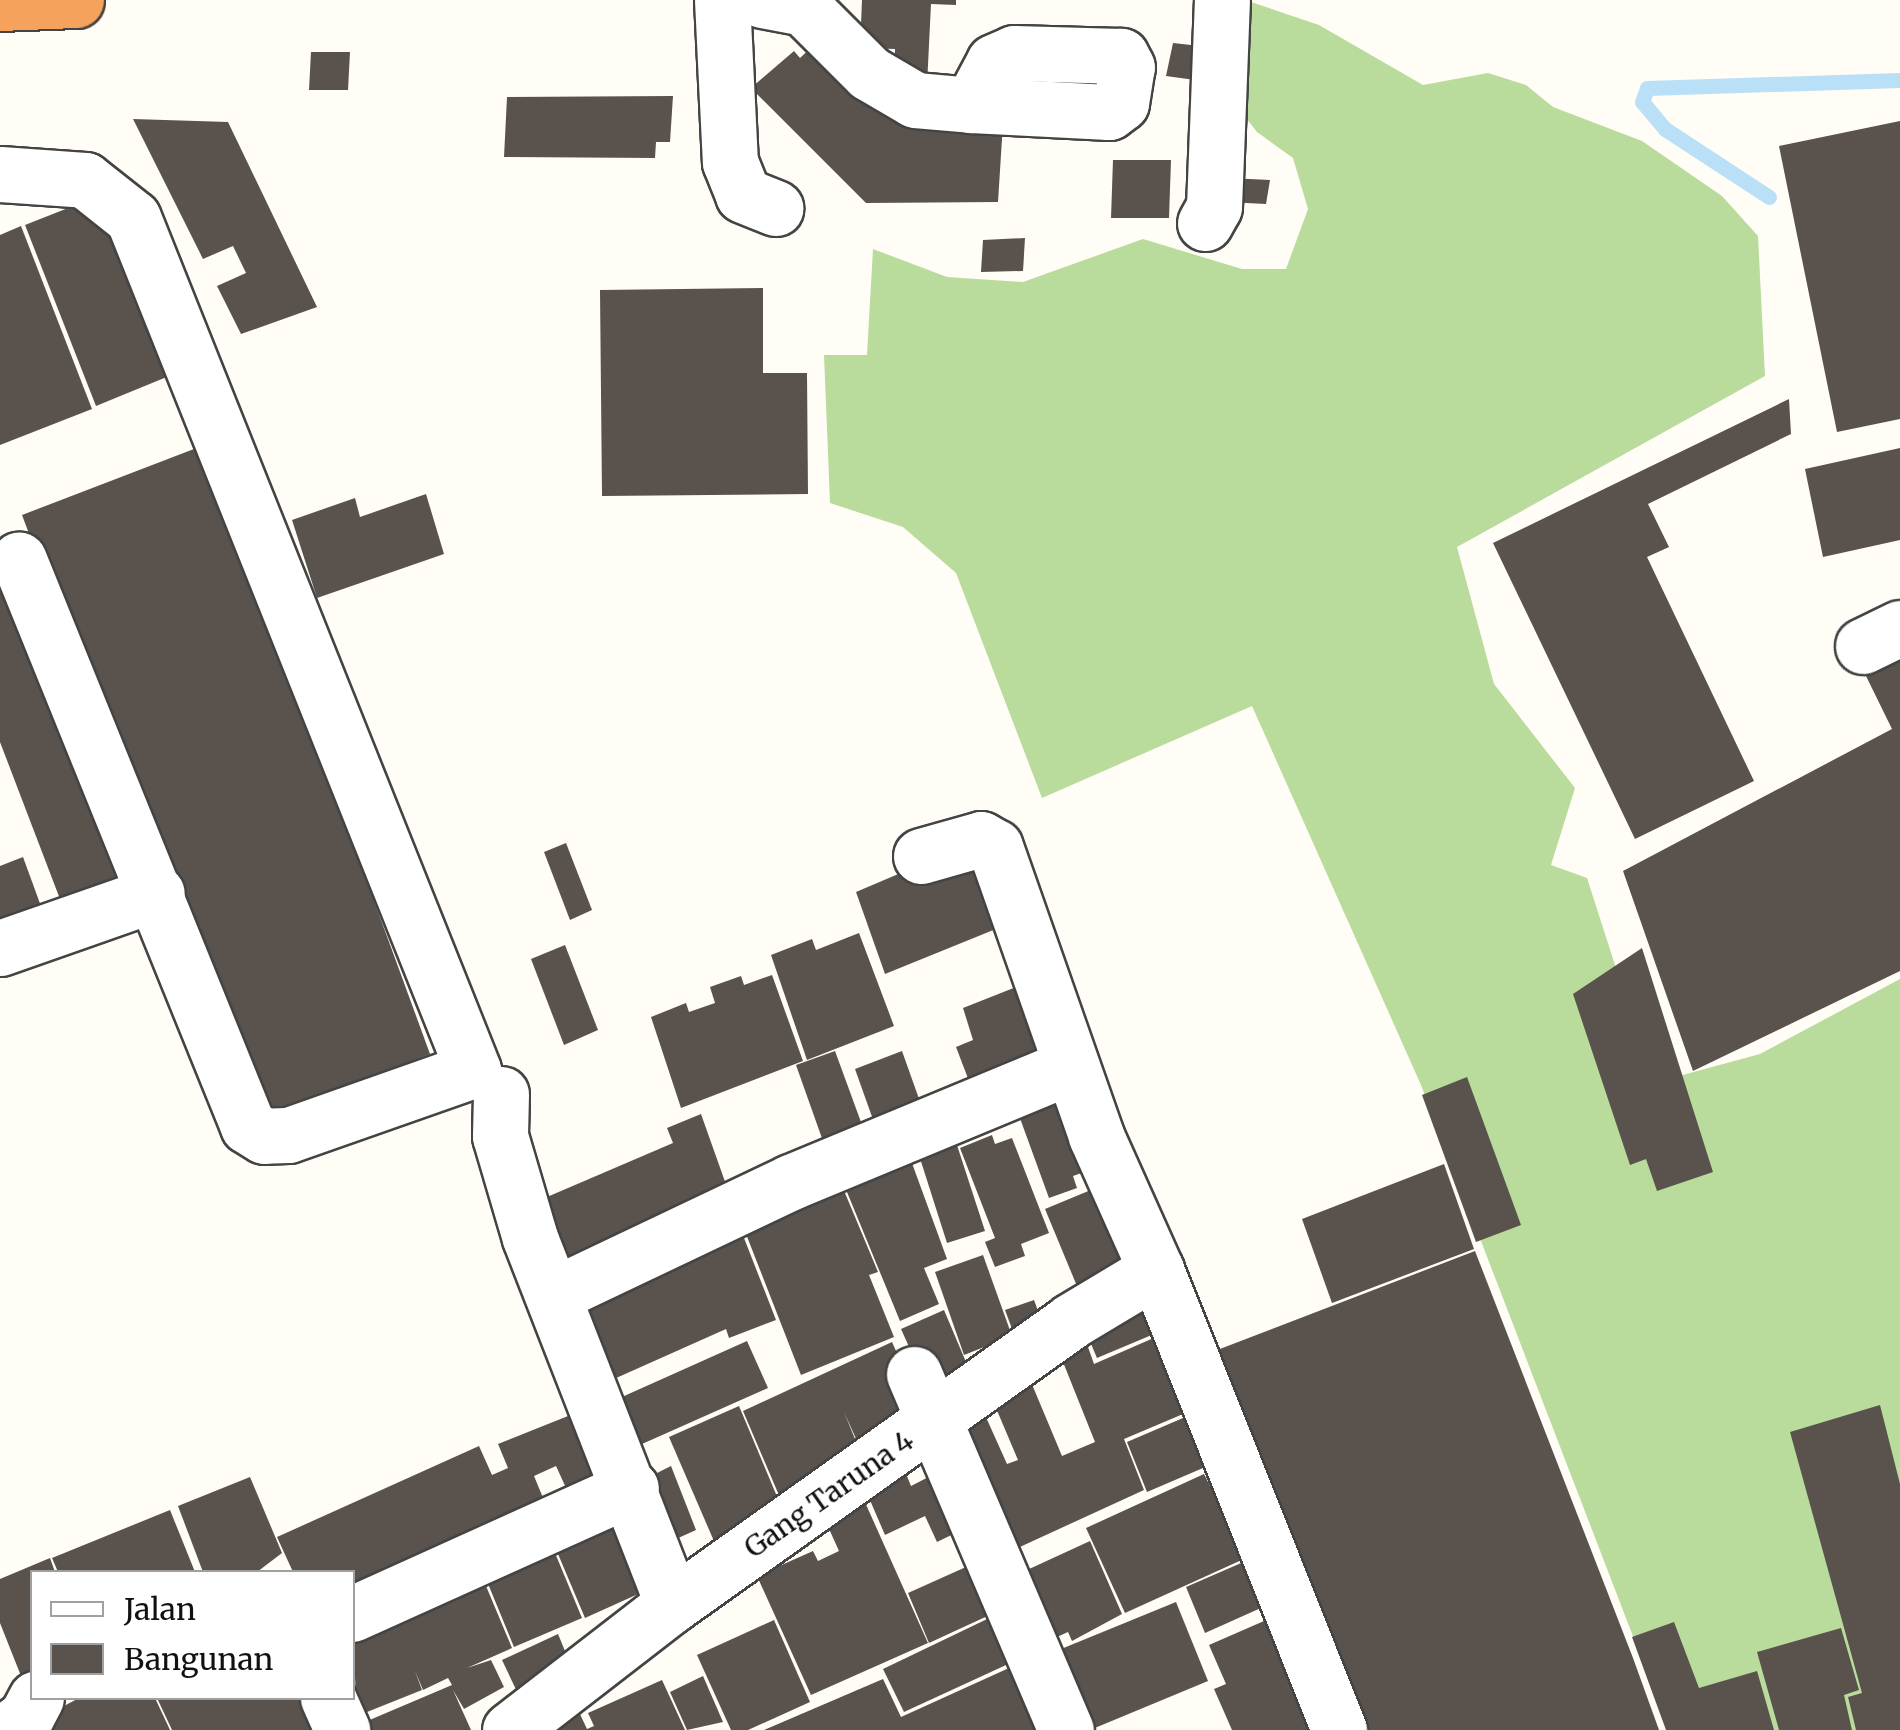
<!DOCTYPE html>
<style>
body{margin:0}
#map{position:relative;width:1900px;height:1730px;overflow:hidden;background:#fffdf5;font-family:Merriweather,serif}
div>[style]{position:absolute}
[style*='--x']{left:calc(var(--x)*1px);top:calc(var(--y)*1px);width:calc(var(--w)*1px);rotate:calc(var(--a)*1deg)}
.forest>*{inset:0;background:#b9dc9c}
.stream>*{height:15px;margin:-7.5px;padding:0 7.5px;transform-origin:7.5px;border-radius:7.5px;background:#b9e0f7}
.building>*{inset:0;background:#5a524d}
.roads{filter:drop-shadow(2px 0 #444) drop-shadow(-2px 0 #444) drop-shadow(0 2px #444) drop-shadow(0 -2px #444)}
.minor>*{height:55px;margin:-27.5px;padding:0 27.5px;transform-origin:27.5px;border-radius:27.5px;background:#fff}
.highway>*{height:55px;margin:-27.5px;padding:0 27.5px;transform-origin:27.5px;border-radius:27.5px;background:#f5a25d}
span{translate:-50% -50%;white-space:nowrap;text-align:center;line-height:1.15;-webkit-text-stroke:10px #fff;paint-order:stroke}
.street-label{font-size:28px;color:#111}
.legend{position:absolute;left:30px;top:1570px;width:325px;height:130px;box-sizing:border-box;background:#fff;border:2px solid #a0a0a0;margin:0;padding:12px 18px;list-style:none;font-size:30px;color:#111}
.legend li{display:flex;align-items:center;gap:20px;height:50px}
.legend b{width:50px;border:2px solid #a0a0a0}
</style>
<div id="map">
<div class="forest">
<div style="clip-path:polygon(1245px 0,1319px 25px,1423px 85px,1488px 73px,1526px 85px,1553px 107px,1642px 141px,1722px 196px,1758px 236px,1765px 376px,1457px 547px,1494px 684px,1575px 788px,1551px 865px,1587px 878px,1653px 1083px,1760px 1054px,1900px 979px,1900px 1730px,1669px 1730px,1421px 1085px,1252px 706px,1042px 798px,956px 573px,903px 527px,830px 503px,824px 355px,867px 355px,873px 249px,947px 277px,1023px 282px,1143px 239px,1242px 269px,1286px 269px,1308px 209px,1293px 158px,1257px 132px,1232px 100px)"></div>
</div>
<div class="stream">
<div style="--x:1769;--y:197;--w:124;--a:-146.8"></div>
<div style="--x:1665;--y:129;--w:35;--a:-130"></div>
<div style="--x:1642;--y:102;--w:15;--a:-70"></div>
<div style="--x:1647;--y:88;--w:253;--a:-1.8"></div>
</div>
<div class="building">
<div style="clip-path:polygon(862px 0,956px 0,956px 5px,931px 4px,927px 85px,894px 84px,895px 49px,860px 48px)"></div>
<div style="clip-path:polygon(818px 41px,895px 122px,1003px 123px,998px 202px,866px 203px,751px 88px,794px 51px,800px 58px)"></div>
<div style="clip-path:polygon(1173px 43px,1209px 47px,1202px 81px,1166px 76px)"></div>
<div style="clip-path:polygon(311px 52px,350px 52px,348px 90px,309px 90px)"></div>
<div style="clip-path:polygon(673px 96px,670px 142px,656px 142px,655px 158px,504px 157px,507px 97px)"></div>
<div style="clip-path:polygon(133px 119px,228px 122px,317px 307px,241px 334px,217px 286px,246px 273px,233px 246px,203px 259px)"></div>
<div style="clip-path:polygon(1900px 121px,1900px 419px,1837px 432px,1779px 146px)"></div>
<div style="clip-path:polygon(1113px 160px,1171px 160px,1169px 218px,1111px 218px)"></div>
<div style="clip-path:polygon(1229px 178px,1270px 180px,1266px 204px,1227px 202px)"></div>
<div style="clip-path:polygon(101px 195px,174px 374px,96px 406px,25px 225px)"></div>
<div style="clip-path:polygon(21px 226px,92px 409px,0 445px,0 235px)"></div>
<div style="clip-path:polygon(1025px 238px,1023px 271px,981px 272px,983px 240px)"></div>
<div style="clip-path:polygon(763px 288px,763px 373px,807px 373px,808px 494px,602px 496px,600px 290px)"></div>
<div style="clip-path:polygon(1789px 399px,1791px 434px,1648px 504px,1669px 547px,1647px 557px,1754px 781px,1635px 839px,1493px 543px)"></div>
<div style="clip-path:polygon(207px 444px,430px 1054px,250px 1123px,22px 515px)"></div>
<div style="clip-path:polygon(1900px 448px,1900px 540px,1823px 557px,1805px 469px)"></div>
<div style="clip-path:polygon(426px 494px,444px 554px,317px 598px,292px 520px,355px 498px,360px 517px)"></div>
<div style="clip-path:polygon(0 541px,135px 894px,68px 920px,0 742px)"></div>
<div style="clip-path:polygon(1900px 660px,1900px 971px,1693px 1071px,1623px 871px,1892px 729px,1866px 676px)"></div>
<div style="clip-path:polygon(566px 843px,592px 910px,570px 920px,544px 852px)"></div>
<div style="clip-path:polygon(983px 850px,1018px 920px,885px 974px,856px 892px,903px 872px,906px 881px)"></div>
<div style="clip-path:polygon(23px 857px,42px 909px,0 926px,0 866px)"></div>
<div style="clip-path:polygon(859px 933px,894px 1026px,807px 1060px,771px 955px,812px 939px,816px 950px)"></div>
<div style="clip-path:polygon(565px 945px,598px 1030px,564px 1045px,531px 959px)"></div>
<div style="clip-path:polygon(1642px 948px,1713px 1172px,1657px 1191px,1646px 1159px,1630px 1165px,1573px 994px)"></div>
<div style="clip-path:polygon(772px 975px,803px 1061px,681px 1108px,651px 1017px,686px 1003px,689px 1012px,715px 1003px,710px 987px,741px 976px,744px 985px)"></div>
<div style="clip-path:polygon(1034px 980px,1056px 1061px,974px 1094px,956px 1047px,973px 1040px,963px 1008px)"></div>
<div style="clip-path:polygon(835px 1051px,869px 1144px,824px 1144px,796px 1065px)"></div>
<div style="clip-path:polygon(902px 1051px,923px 1110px,876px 1128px,855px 1069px)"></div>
<div style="clip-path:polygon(1467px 1077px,1521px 1225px,1476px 1242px,1422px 1095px)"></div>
<div style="clip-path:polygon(1076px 1088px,1087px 1171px,1073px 1176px,1077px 1188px,1049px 1198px,1017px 1110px)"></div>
<div style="clip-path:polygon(701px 1114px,734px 1207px,687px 1202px,666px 1211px,671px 1223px,555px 1286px,526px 1206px,673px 1143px,667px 1128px)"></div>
<div style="clip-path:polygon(992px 1135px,995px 1144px,1012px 1138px,1049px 1233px,1021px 1244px,1025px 1256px,995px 1267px,985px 1242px,995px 1238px,960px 1148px)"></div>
<div style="clip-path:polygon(955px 1139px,985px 1231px,947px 1243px,918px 1152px)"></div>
<div style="clip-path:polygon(909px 1155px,947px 1259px,924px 1268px,939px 1304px,900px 1321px,840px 1175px)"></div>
<div style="clip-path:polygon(1444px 1164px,1474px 1249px,1332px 1303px,1302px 1219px)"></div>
<div style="clip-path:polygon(835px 1169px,878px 1272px,869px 1275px,894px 1337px,801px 1375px,739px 1216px)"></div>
<div style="clip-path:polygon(1115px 1180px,1147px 1260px,1084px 1303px,1045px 1209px)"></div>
<div style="clip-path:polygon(737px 1220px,776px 1320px,729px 1338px,726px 1329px,596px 1387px,560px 1296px)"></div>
<div style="clip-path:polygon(1475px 1251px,1633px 1658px,1659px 1730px,1348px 1730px,1199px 1357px)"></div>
<div style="clip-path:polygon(983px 1255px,1012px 1336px,964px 1355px,935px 1272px)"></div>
<div style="clip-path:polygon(1162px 1298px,1173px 1326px,1097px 1358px,1086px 1332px)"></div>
<div style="clip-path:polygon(1034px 1300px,1044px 1327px,1015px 1337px,1005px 1310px)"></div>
<div style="clip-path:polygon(944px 1310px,974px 1381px,933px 1400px,901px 1329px)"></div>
<div style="clip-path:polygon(1172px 1330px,1202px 1406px,1124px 1439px,1144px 1490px,998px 1557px,944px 1435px,985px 1415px,1007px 1464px,1018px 1460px,993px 1401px,1031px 1382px,1062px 1456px,1095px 1442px,1061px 1357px,1088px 1347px,1094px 1364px)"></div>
<div style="clip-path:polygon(747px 1341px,768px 1388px,624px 1452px,604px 1405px)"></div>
<div style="clip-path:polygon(892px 1342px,927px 1420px,866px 1461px,844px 1412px,864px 1461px,787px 1514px,743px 1411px)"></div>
<div style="clip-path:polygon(1880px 1405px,1900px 1484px,1900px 1730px,1856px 1730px,1848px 1697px,1862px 1693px,1790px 1432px)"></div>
<div style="clip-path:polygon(739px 1406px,786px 1518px,723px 1562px,669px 1437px)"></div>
<div style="clip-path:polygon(588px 1408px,601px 1488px,572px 1501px,556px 1466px,534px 1476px,551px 1517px,352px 1599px,352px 1572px,293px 1572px,277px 1537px,479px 1446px,492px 1475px,508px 1468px,498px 1444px)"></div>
<div style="clip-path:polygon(1204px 1409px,1224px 1459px,1147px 1492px,1127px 1442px)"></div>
<div style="clip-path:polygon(900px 1459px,911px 1486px,944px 1469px,972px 1525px,937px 1542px,925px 1516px,885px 1535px,860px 1477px)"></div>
<div style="clip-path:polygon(671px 1466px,696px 1530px,665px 1544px,641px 1481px)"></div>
<div style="clip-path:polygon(1204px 1474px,1246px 1558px,1125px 1613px,1086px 1528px)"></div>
<div style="clip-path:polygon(250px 1477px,282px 1553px,257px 1572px,203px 1572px,178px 1506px)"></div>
<div style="clip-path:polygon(634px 1499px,667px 1581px,585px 1618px,550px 1535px)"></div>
<div style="clip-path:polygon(864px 1500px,928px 1643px,811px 1695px,757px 1576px,813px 1551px,818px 1561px,839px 1551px,825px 1520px)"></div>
<div style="clip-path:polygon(170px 1510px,195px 1572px,58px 1572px,52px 1558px)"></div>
<div style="clip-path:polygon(548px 1536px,582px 1618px,514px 1647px,484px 1574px)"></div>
<div style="clip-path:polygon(1090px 1541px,1122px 1614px,1072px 1641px,1068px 1632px,1046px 1642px,1027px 1570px)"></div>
<div style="clip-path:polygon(1255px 1557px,1274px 1602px,1205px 1633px,1186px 1587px)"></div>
<div style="clip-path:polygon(50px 1558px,55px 1572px,32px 1572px,32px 1671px,21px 1676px,0 1623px,0 1579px)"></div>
<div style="clip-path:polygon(986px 1558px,1007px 1607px,929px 1643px,908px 1593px)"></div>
<div style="clip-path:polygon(481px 1574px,512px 1648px,467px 1668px,491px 1660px,504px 1687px,464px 1709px,453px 1690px,471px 1730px,346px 1730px,452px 1685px,448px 1678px,423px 1690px,415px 1671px,422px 1690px,357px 1716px,352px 1620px,361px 1640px,395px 1626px,391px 1615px)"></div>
<div style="clip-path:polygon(1176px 1602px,1208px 1681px,1090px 1730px,1044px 1656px)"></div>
<div style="clip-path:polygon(1008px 1609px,1028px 1655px,904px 1712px,883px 1669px)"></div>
<div style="clip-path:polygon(1280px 1614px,1326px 1730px,1232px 1730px,1214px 1689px,1226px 1684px,1209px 1645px)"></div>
<div style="clip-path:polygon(774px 1620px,810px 1702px,748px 1730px,731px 1730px,697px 1655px)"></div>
<div style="clip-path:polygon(1674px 1622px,1699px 1688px,1757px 1671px,1774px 1730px,1666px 1730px,1632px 1637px)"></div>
<div style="clip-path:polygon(1841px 1628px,1859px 1690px,1844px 1695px,1852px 1730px,1779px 1730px,1757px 1652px)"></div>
<div style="clip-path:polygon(558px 1634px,574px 1673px,521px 1700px,502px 1660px)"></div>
<div style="clip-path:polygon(1009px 1668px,1029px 1712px,1057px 1730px,764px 1730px,883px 1679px,901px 1717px)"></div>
<div style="clip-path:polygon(703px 1676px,723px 1722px,687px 1730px,670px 1692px)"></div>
<div style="clip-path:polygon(662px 1680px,685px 1730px,540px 1730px,579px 1712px,587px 1729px,594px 1726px,588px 1713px)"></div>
<div style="clip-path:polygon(79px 1698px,155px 1698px,170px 1730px,53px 1730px,47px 1715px)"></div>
<div style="clip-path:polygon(157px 1698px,319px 1698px,333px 1730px,172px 1730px)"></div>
</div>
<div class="roads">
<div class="minor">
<div style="--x:722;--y:0;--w:162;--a:87.2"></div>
<div style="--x:730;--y:162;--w:35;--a:68"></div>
<div style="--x:743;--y:195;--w:35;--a:22"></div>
<div style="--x:762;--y:0;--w:43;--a:10.8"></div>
<div style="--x:804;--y:8;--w:92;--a:45"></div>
<div style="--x:869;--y:73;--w:53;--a:30.4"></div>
<div style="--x:915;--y:100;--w:56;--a:5.1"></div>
<div style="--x:971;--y:105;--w:138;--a:2.9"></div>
<div style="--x:1109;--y:112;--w:15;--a:-37"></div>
<div style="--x:1121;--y:103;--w:36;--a:-81"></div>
<div style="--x:1127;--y:67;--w:13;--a:-119"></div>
<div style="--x:1121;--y:56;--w:107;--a:-178.4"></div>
<div style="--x:1014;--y:53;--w:22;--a:156"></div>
<div style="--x:994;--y:62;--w:49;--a:118.1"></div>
<div style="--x:0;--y:174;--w:85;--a:4"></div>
<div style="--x:85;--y:180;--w:61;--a:38.4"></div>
<div style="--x:133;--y:218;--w:917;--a:68.24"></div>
<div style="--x:473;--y:1070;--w:196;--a:160.6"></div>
<div style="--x:288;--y:1135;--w:24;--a:178"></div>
<div style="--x:264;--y:1136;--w:19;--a:-148"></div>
<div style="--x:248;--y:1126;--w:611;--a:-112.03"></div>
<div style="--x:1205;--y:223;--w:18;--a:-61"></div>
<div style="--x:1214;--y:207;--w:207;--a:-87.8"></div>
<div style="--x:1863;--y:646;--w:41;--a:-25.9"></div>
<div style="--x:921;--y:856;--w:62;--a:-15.8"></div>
<div style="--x:981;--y:839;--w:16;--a:30"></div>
<div style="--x:995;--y:847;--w:306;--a:70.7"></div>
<div style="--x:1096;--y:1136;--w:147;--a:65.9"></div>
<div style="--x:1156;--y:1270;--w:495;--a:68.3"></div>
<div style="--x:0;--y:948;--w:166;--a:-19.3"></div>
<div style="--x:501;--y:1094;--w:42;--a:91.4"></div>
<div style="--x:500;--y:1136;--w:106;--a:73.6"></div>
<div style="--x:530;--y:1238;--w:393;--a:68.7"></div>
<div style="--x:553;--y:1295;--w:263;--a:-25.4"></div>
<div style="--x:791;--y:1182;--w:303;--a:-22.5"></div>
<div style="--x:914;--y:1374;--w:387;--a:66.9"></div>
<div style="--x:352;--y:1614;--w:306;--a:-24.3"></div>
<div style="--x:328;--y:1698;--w:35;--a:66"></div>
<div style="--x:8;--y:1730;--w:22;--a:-36"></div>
<div style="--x:26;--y:1717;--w:21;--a:-62"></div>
<div style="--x:510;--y:1730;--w:201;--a:-37.7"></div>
<div style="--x:669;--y:1607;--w:493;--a:-35.4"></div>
<div style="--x:1071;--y:1321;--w:99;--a:-31"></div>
</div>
<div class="highway">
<div style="--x:0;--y:3;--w:76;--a:-2.3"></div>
</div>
</div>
<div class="street-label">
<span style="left:829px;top:1494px;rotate:-35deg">Gang Taruna 4</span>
</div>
<ul class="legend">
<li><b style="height:12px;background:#fff"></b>Jalan</li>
<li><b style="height:28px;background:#5a524d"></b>Bangunan</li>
</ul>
</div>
